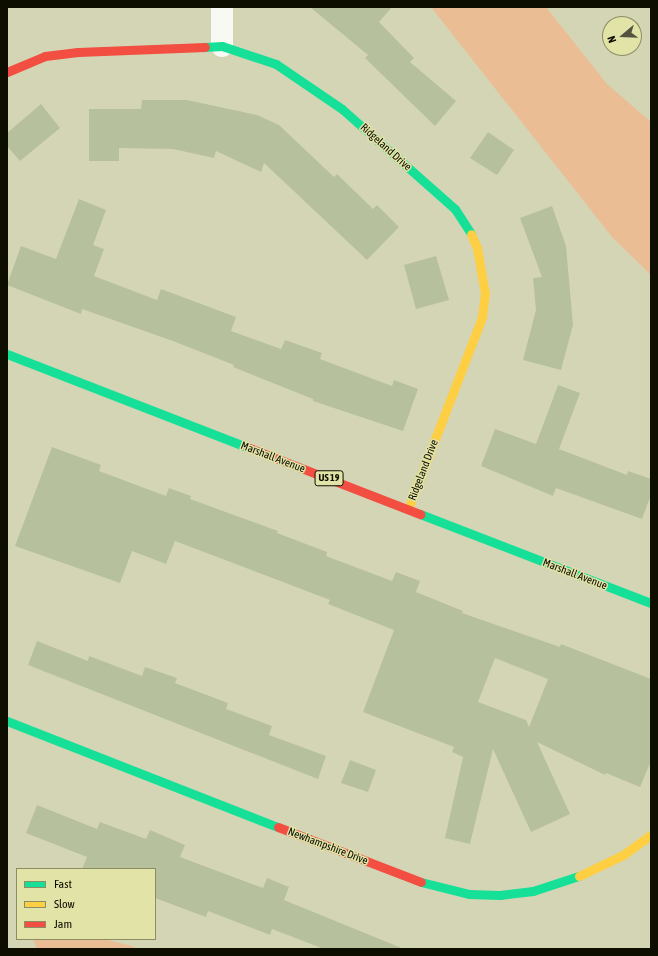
<!DOCTYPE html>
<style>
body{margin:0}
#map{position:relative;width:658px;height:956px;overflow:hidden;background:#d4d5b4;font-family:"Asap Condensed",sans-serif}
div>[style]{position:absolute}
[style*='--x']{left:calc(var(--x)*1px);top:calc(var(--y)*1px);width:calc(var(--w)*1px);rotate:calc(var(--a)*1deg)}
.green>*{inset:0;background:#eabd95}
.building>*{inset:0;background:#b7c09d}
.street>*{height:22px;margin:-11px;padding:0 11px;transform-origin:11px;border-radius:11px;background:#f9f9f4}
.fast>*{height:9px;margin:-4.5px;padding:0 4.5px;transform-origin:4.5px;border-radius:4.5px;background:#16e098}
.slow>*{height:9px;margin:-4.5px;padding:0 4.5px;transform-origin:4.5px;border-radius:4.5px;background:#ffcf43}
.jam>*{height:9px;margin:-4.5px;padding:0 4.5px;transform-origin:4.5px;border-radius:4.5px;background:#f24e42}
span{translate:-50% -50%;white-space:nowrap;text-align:center;line-height:1.15;-webkit-text-stroke:3px #e1e3a7;paint-order:stroke}
.shield-label span{padding:1px 3px;background:#e1e3a7;border:1px solid;border-radius:3px;-webkit-text-stroke-width:0}
.shield-label{font-size:10px;color:#0d0d00;font-weight:700}
.street-label{font-size:11px;color:#0d0d00}
.frame{position:absolute;inset:0;border:8px solid #0d0d00;pointer-events:none}
.legend{position:absolute;left:16px;top:868px;width:140px;height:72px;box-sizing:border-box;background:#e1e3a7;border:1px solid #8c8d64;margin:0;padding:5px 7px;list-style:none;font-size:12px;color:#0d0d00}
.legend li{display:flex;align-items:center;gap:8px;height:20px}
.legend b{width:20px;border:1px solid #8c8d64}
.north{position:absolute;left:602px;top:16px;width:40px;height:40px;box-sizing:border-box;background:#e1e3a7;border:1px solid #8c8d64;border-radius:50%;rotate:251deg;font-size:11px;font-weight:700;line-height:16px;text-align:center;color:#0d0d00}
.north::after{content:'';display:block;margin:auto;width:14px;height:18px;background:#53533f;clip-path:polygon(50% 0,100% 100%,50% 72%,0 100%)}
</style>
<div id="map">
<div class="green">
<div style="clip-path:polygon(431px 7px,546px 7px,607px 84px,651px 122px,651px 275px,612px 237px)"></div>
<div style="clip-path:polygon(33px 939px,104px 939px,132px 946px,137px 949px,37px 949px)"></div>
</div>
<div class="building">
<div style="clip-path:polygon(310px 7px,392px 7px,379px 22px,414px 58px,410px 62px,456px 101px,435px 126px,365px 58px,368px 55px)"></div>
<div style="clip-path:polygon(142px 100px,187px 100px,257px 115px,279px 125px,334px 177px,337px 174px,373px 209px,377px 205px,399px 227px,367px 260px,264px 163px,261px 172px,216px 151px,214px 158px,173px 149px,119px 148px,119px 161px,89px 161px,89px 109px,141px 109px)"></div>
<div style="clip-path:polygon(41px 104px,60px 128px,20px 161px,7px 146px,7px 133px)"></div>
<div style="clip-path:polygon(488px 132px,514px 150px,497px 175px,470px 158px)"></div>
<div style="clip-path:polygon(79px 199px,106px 210px,93px 245px,104px 249px,94px 276px,157px 300px,161px 289px,236px 317px,231px 331px,281px 349px,285px 340px,322px 353px,320px 359px,392px 386px,394px 380px,418px 389px,403px 431px,313px 401px,313px 399px,233px 367px,234px 365px,173px 341px,82px 309px,81px 314px,7px 285px,21px 246px,56px 259px)"></div>
<div style="clip-path:polygon(552px 206px,566px 246px,573px 325px,561px 370px,523px 360px,536px 310px,533px 278px,542px 277px,520px 218px)"></div>
<div style="clip-path:polygon(436px 256px,449px 300px,416px 309px,404px 265px)"></div>
<div style="clip-path:polygon(558px 385px,580px 393px,559px 449px,627px 475px,628px 471px,651px 479px,651px 495px,642px 519px,556px 488px,553px 496px,481px 466px,495px 429px,536px 444px)"></div>
<div style="clip-path:polygon(evenodd,52px 447px,101px 465px,99px 471px,166px 496px,169px 488px,191px 496px,190px 499px,278px 531px,277px 533px,327px 552px,326px 556px,392px 581px,396px 572px,420px 581px,416px 592px,463px 611px,462px 613px,560px 647px,561px 644px,651px 679px,651px 761px,640px 787px,606px 773px,605px 775px,537px 742px,570px 814px,531px 832px,493px 749px,470px 844px,445px 838px,463px 757px,452px 752px,454px 747px,363px 712px,394px 630px,328px 604px,330px 600px,175px 541px,166px 564px,132px 551px,120px 583px,15px 546px,52px 447px,495px 658px,548px 679px,529px 727px,526px 720px,478px 702px,495px 658px)"></div>
<div style="clip-path:polygon(37px 641px,88px 661px,89px 656px,142px 676px,145px 667px,177px 678px,175px 683px,228px 703px,226px 709px,272px 726px,269px 735px,326px 756px,318px 779px,28px 665px)"></div>
<div style="clip-path:polygon(350px 760px,376px 770px,368px 792px,341px 783px)"></div>
<div style="clip-path:polygon(37px 805px,97px 829px,100px 822px,146px 839px,150px 830px,185px 845px,180px 857px,263px 888px,267px 878px,289px 887px,284px 900px,404px 949px,324px 949px,272px 929px,270px 935px,208px 911px,206px 917px,155px 898px,155px 869px,82px 869px,87px 857px,26px 833px)"></div>
</div>
<div class="street">
<div style="--x:222;--y:7;--w:39;--a:90"></div>
</div>
<div class="fast">
<div style="--x:205;--y:47;--w:17;--a:-3"></div>
<div style="--x:222;--y:46;--w:57;--a:18.4"></div>
<div style="--x:276;--y:64;--w:80;--a:34.3"></div>
<div style="--x:342;--y:109;--w:151;--a:41.5"></div>
<div style="--x:455;--y:209;--w:30;--a:57"></div>
<div style="--x:7;--y:354;--w:257;--a:21.2"></div>
<div style="--x:420;--y:514;--w:248;--a:21.1"></div>
<div style="--x:7;--y:721;--w:291;--a:21.4"></div>
<div style="--x:421;--y:882;--w:49;--a:14"></div>
<div style="--x:469;--y:894;--w:31;--a:2"></div>
<div style="--x:500;--y:895;--w:33;--a:-7"></div>
<div style="--x:533;--y:891;--w:48;--a:-18.1"></div>
</div>
<div class="slow">
<div style="--x:408;--y:509;--w:206;--a:-68.9"></div>
<div style="--x:482;--y:317;--w:24;--a:-83"></div>
<div style="--x:485;--y:293;--w:46;--a:-100.1"></div>
<div style="--x:477;--y:248;--w:15;--a:-113"></div>
<div style="--x:579;--y:876;--w:49;--a:-25.5"></div>
<div style="--x:623;--y:855;--w:34;--a:-36"></div>
</div>
<div class="jam">
<div style="--x:7;--y:72;--w:41;--a:-22.8"></div>
<div style="--x:45;--y:56;--w:33;--a:-7"></div>
<div style="--x:78;--y:52;--w:127;--a:-2.3"></div>
<div style="--x:247;--y:447;--w:186;--a:21.2"></div>
<div style="--x:278;--y:827;--w:153;--a:21"></div>
</div>
<div class="shield-label">
<span style="left:329px;top:478px">US 19</span>
</div>
<div class="street-label">
<span style="left:386px;top:147px;rotate:42deg">Ridgeland Drive</span>
<span style="left:273px;top:457px;rotate:21deg">Marshall Avenue</span>
<span style="left:423px;top:470px;rotate:-69deg">Ridgeland Drive</span>
<span style="left:575px;top:574px;rotate:21deg">Marshall Avenue</span>
<span style="left:328px;top:846px;rotate:21deg">Newhampshire Drive</span>
</div>
<div class="frame"></div>
<ul class="legend">
<li><b style="height:5px;background:#16e098"></b>Fast</li>
<li><b style="height:5px;background:#ffcf43"></b>Slow</li>
<li><b style="height:5px;background:#f24e42"></b>Jam</li>
</ul>
<div class="north">N</div>
</div>
